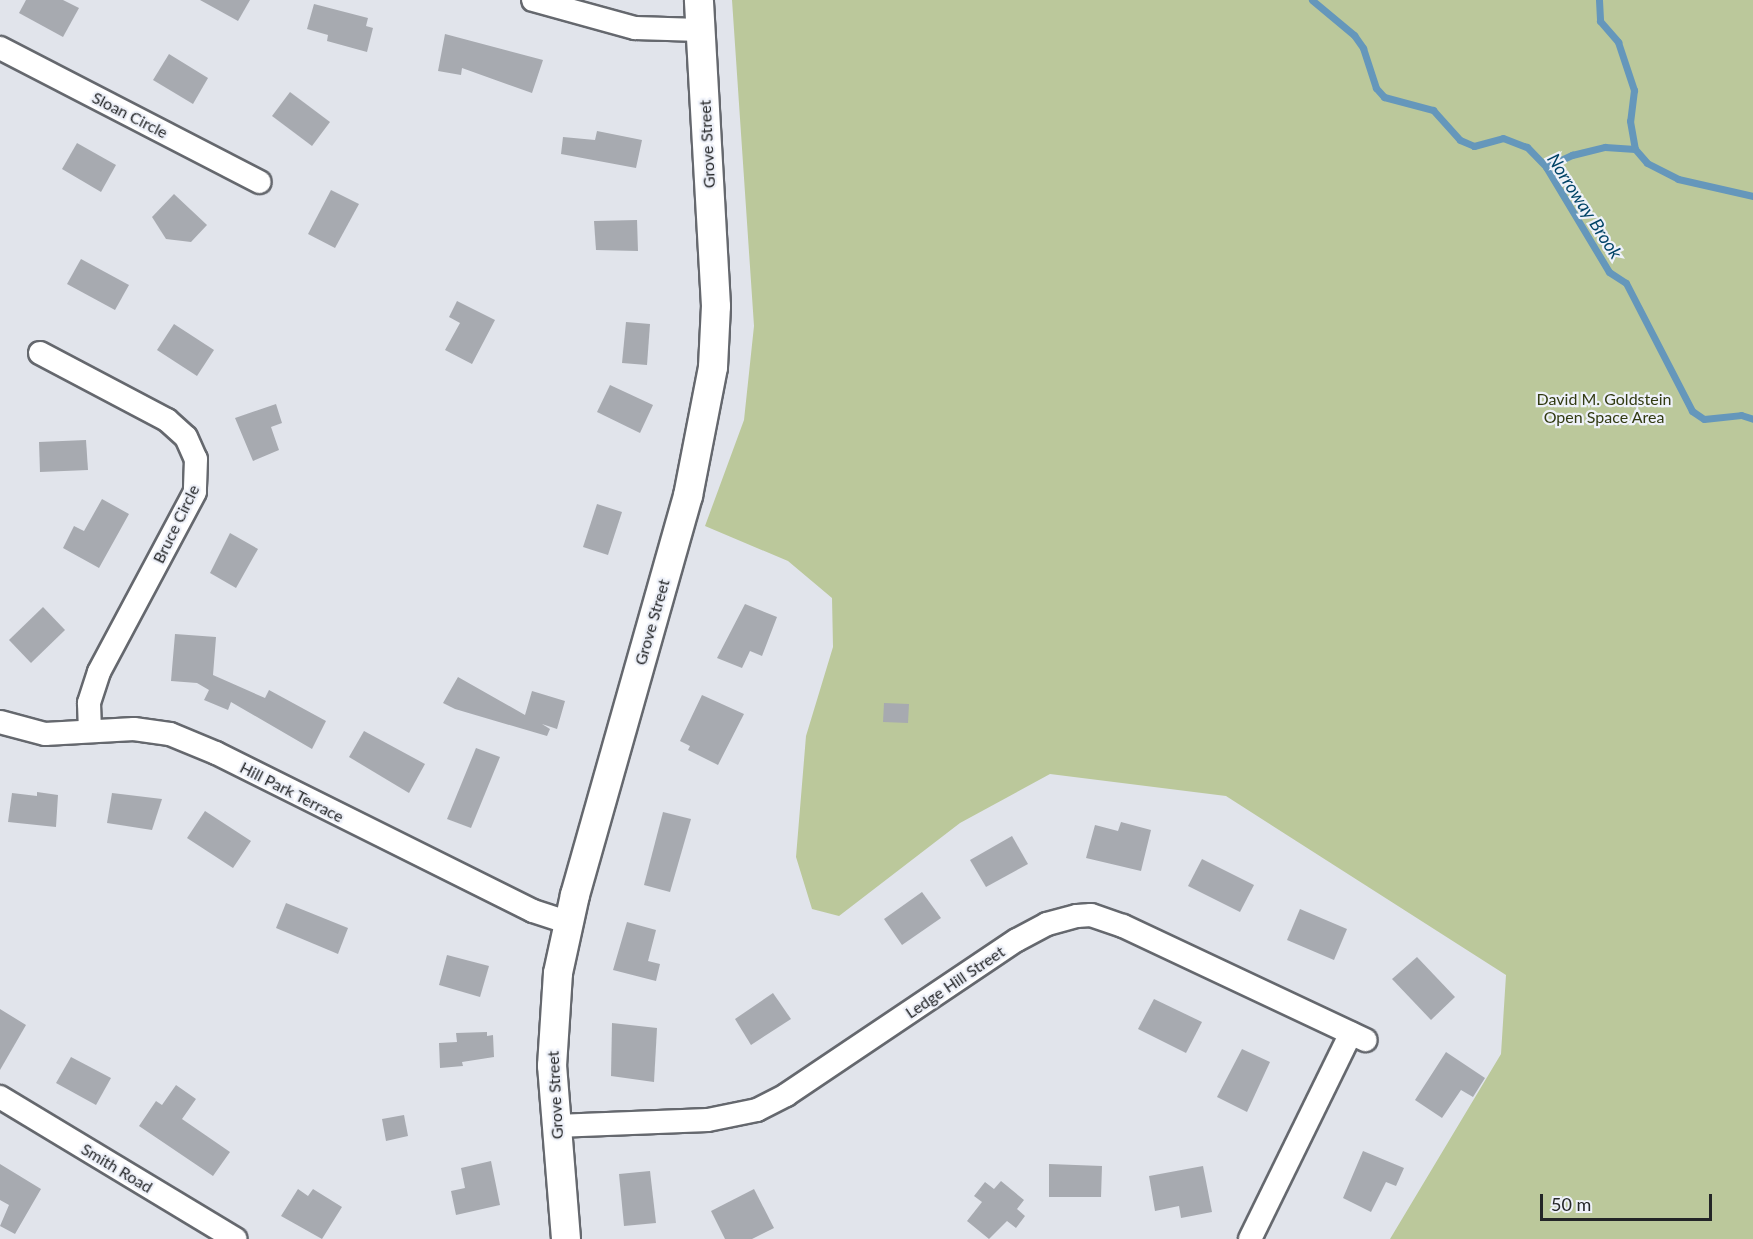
<!DOCTYPE html>
<style>
body{margin:0}
#map{position:relative;width:1753px;height:1239px;overflow:hidden;background:#e1e4eb;font-family:Lato,sans-serif}
div>[style]{position:absolute}
[style*='--x']{left:calc(var(--x)*1px);top:calc(var(--y)*1px);width:calc(var(--w)*1px);rotate:calc(var(--a)*1deg)}
.green>*{inset:0;background:#bbc89b}
.stream>*{height:7px;margin:-3.5px;padding:0 3.5px;transform-origin:3.5px;border-radius:3.5px;background:#6597bb}
.building>*{inset:0;background:#a7aab0}
.roads{filter:drop-shadow(2px 0 #65686e) drop-shadow(-2px 0 #65686e) drop-shadow(0 2px #65686e) drop-shadow(0 -2px #65686e)}
.minor>*{height:22px;margin:-11px;padding:0 11px;transform-origin:11px;border-radius:11px;background:#fff}
.tertiary>*{height:28px;margin:-14px;padding:0 14px;transform-origin:14px;border-radius:14px;background:#fff}
span{translate:-50% -50%;white-space:nowrap;text-align:center;line-height:1.15;-webkit-text-stroke:4.5px #eef1f9;paint-order:stroke}
.street-label{font-size:16px;color:#232527}
.park-label{font-size:16px;color:#323b12}
.water-label{font-size:18px;color:#004366;font-style:italic}
.scale{position:absolute;left:1540px;top:1194px;width:172px;height:27px;box-sizing:border-box;border:3px solid #232527;border-top:0;padding-left:8px;font-size:18px;line-height:21px;white-space:nowrap;color:#232527;-webkit-text-stroke:4px #eef1f9;paint-order:stroke}
</style>
<div id="map">
<div class="green">
<div style="clip-path:polygon(732px 0,1753px 0,1753px 1239px,1390px 1239px,1501px 1054px,1506px 975px,1226px 796px,1050px 774px,960px 823px,839px 916px,812px 909px,796px 857px,806px 736px,833px 647px,832px 598px,788px 561px,705px 526px,744px 420px,754px 326px)"></div>
</div>
<div class="stream">
<div style="--x:1312;--y:0;--w:55;--a:39.8"></div>
<div style="--x:1354;--y:35;--w:16;--a:55"></div>
<div style="--x:1363;--y:48;--w:42;--a:72"></div>
<div style="--x:1376;--y:88;--w:12;--a:48"></div>
<div style="--x:1384;--y:97;--w:51;--a:14.9"></div>
<div style="--x:1433;--y:110;--w:40;--a:48"></div>
<div style="--x:1460;--y:140;--w:15;--a:23"></div>
<div style="--x:1474;--y:146;--w:30;--a:-15"></div>
<div style="--x:1503;--y:138;--w:26;--a:21"></div>
<div style="--x:1527;--y:147;--w:28;--a:46"></div>
<div style="--x:1546;--y:167;--w:122;--a:59"></div>
<div style="--x:1609;--y:272;--w:20;--a:33"></div>
<div style="--x:1626;--y:283;--w:144;--a:62.7"></div>
<div style="--x:1692;--y:411;--w:14;--a:34"></div>
<div style="--x:1704;--y:419;--w:37;--a:-6"></div>
<div style="--x:1741;--y:415;--w:13;--a:18"></div>
<div style="--x:1599;--y:0;--w:21;--a:87"></div>
<div style="--x:1600;--y:21;--w:28;--a:49"></div>
<div style="--x:1618;--y:42;--w:51;--a:71.6"></div>
<div style="--x:1634;--y:90;--w:31;--a:97"></div>
<div style="--x:1630;--y:121;--w:28;--a:80"></div>
<div style="--x:1546;--y:167;--w:29;--a:-25"></div>
<div style="--x:1572;--y:155;--w:34;--a:-14"></div>
<div style="--x:1605;--y:147;--w:30;--a:4"></div>
<div style="--x:1635;--y:149;--w:18;--a:49"></div>
<div style="--x:1647;--y:163;--w:35;--a:27"></div>
<div style="--x:1678;--y:179;--w:77;--a:12.8"></div>
</div>
<div class="building">
<div style="clip-path:polygon(26px 0,63px 0,79px 8px,63px 37px,19px 13px)"></div>
<div style="clip-path:polygon(200px 0,250px 0,238px 21px)"></div>
<div style="clip-path:polygon(314px 4px,368px 18px,366px 26px,373px 28px,367px 52px,327px 41px,328px 35px,307px 29px)"></div>
<div style="clip-path:polygon(445px 34px,543px 60px,532px 93px,462px 68px,461px 75px,438px 71px)"></div>
<div style="clip-path:polygon(169px 54px,208px 78px,193px 104px,153px 80px)"></div>
<div style="clip-path:polygon(290px 92px,330px 122px,312px 146px,272px 116px)"></div>
<div style="clip-path:polygon(597px 131px,642px 140px,636px 168px,561px 154px,563px 137px,595px 140px)"></div>
<div style="clip-path:polygon(77px 143px,116px 165px,101px 192px,62px 169px)"></div>
<div style="clip-path:polygon(331px 190px,359px 204px,335px 248px,308px 234px)"></div>
<div style="clip-path:polygon(174px 194px,207px 225px,191px 242px,166px 239px,152px 217px)"></div>
<div style="clip-path:polygon(637px 220px,638px 251px,596px 250px,594px 221px)"></div>
<div style="clip-path:polygon(81px 259px,129px 285px,115px 310px,67px 284px)"></div>
<div style="clip-path:polygon(457px 301px,495px 320px,472px 364px,445px 350px,460px 323px,449px 317px)"></div>
<div style="clip-path:polygon(626px 322px,650px 324px,647px 365px,622px 363px)"></div>
<div style="clip-path:polygon(174px 324px,214px 350px,197px 376px,157px 350px)"></div>
<div style="clip-path:polygon(610px 385px,653px 405px,640px 433px,597px 412px)"></div>
<div style="clip-path:polygon(276px 404px,282px 423px,271px 427px,279px 450px,253px 461px,235px 418px)"></div>
<div style="clip-path:polygon(86px 440px,88px 470px,40px 472px,39px 442px)"></div>
<div style="clip-path:polygon(102px 499px,129px 514px,99px 568px,63px 548px,74px 526px,84px 531px)"></div>
<div style="clip-path:polygon(597px 504px,622px 512px,608px 555px,583px 547px)"></div>
<div style="clip-path:polygon(230px 533px,258px 549px,236px 588px,210px 573px)"></div>
<div style="clip-path:polygon(745px 604px,777px 617px,762px 656px,750px 651px,742px 668px,717px 658px)"></div>
<div style="clip-path:polygon(43px 607px,65px 630px,31px 663px,9px 640px)"></div>
<div style="clip-path:polygon(175px 634px,216px 637px,213px 675px,265px 698px,269px 690px,326px 721px,312px 749px,231px 702px,228px 710px,204px 700px,209px 690px,197px 683px,171px 681px)"></div>
<div style="clip-path:polygon(458px 677px,525px 715px,532px 691px,565px 701px,557px 729px,542px 724px,550px 729px,547px 736px,455px 709px,443px 703px)"></div>
<div style="clip-path:polygon(702px 695px,744px 714px,718px 765px,688px 750px,690px 746px,680px 741px)"></div>
<div style="clip-path:polygon(884px 703px,909px 704px,908px 723px,883px 722px)"></div>
<div style="clip-path:polygon(364px 731px,425px 764px,409px 793px,349px 757px)"></div>
<div style="clip-path:polygon(476px 748px,500px 757px,471px 828px,447px 819px)"></div>
<div style="clip-path:polygon(37px 792px,58px 795px,56px 827px,8px 822px,12px 793px,37px 796px)"></div>
<div style="clip-path:polygon(112px 793px,162px 799px,152px 830px,107px 823px)"></div>
<div style="clip-path:polygon(205px 811px,251px 841px,233px 868px,187px 838px)"></div>
<div style="clip-path:polygon(663px 812px,691px 819px,670px 892px,644px 885px)"></div>
<div style="clip-path:polygon(1121px 822px,1151px 830px,1141px 871px,1086px 858px,1095px 825px,1118px 831px)"></div>
<div style="clip-path:polygon(1012px 836px,1028px 864px,986px 887px,970px 860px)"></div>
<div style="clip-path:polygon(1202px 859px,1254px 885px,1240px 912px,1188px 886px)"></div>
<div style="clip-path:polygon(922px 892px,941px 918px,902px 945px,884px 919px)"></div>
<div style="clip-path:polygon(286px 903px,348px 928px,338px 954px,276px 928px)"></div>
<div style="clip-path:polygon(1300px 909px,1347px 929px,1334px 960px,1287px 940px)"></div>
<div style="clip-path:polygon(627px 922px,656px 930px,648px 961px,660px 964px,656px 981px,613px 970px)"></div>
<div style="clip-path:polygon(447px 955px,489px 966px,480px 997px,439px 985px)"></div>
<div style="clip-path:polygon(1417px 957px,1455px 997px,1431px 1020px,1392px 979px)"></div>
<div style="clip-path:polygon(773px 993px,791px 1019px,751px 1045px,735px 1019px)"></div>
<div style="clip-path:polygon(1154px 999px,1202px 1022px,1186px 1053px,1138px 1029px)"></div>
<div style="clip-path:polygon(0 1009px,26px 1025px,0 1070px)"></div>
<div style="clip-path:polygon(612px 1023px,657px 1028px,654px 1082px,611px 1076px)"></div>
<div style="clip-path:polygon(487px 1032px,487px 1036px,493px 1035px,494px 1057px,462px 1062px,463px 1066px,440px 1068px,439px 1043px,457px 1042px,456px 1033px)"></div>
<div style="clip-path:polygon(1242px 1049px,1270px 1062px,1247px 1112px,1217px 1097px)"></div>
<div style="clip-path:polygon(1446px 1052px,1485px 1078px,1473px 1097px,1461px 1090px,1442px 1118px,1415px 1100px)"></div>
<div style="clip-path:polygon(71px 1057px,111px 1078px,96px 1105px,56px 1083px)"></div>
<div style="clip-path:polygon(176px 1085px,196px 1099px,182px 1119px,230px 1152px,213px 1176px,139px 1126px,156px 1101px,162px 1105px)"></div>
<div style="clip-path:polygon(404px 1115px,408px 1136px,386px 1141px,382px 1119px)"></div>
<div style="clip-path:polygon(1363px 1151px,1404px 1168px,1396px 1186px,1386px 1182px,1371px 1212px,1343px 1198px)"></div>
<div style="clip-path:polygon(491px 1161px,500px 1205px,456px 1215px,451px 1191px,465px 1188px,461px 1168px)"></div>
<div style="clip-path:polygon(0 1164px,41px 1189px,15px 1234px,0 1226px,9px 1205px,0 1200px)"></div>
<div style="clip-path:polygon(1049px 1164px,1102px 1166px,1101px 1197px,1049px 1197px)"></div>
<div style="clip-path:polygon(1203px 1166px,1212px 1212px,1181px 1218px,1179px 1206px,1155px 1211px,1149px 1176px)"></div>
<div style="clip-path:polygon(650px 1171px,656px 1223px,624px 1226px,619px 1174px)"></div>
<div style="clip-path:polygon(1001px 1181px,1024px 1200px,1017px 1209px,1025px 1216px,1016px 1228px,1007px 1221px,989px 1239px,967px 1221px,982px 1202px,974px 1196px,985px 1182px,994px 1189px)"></div>
<div style="clip-path:polygon(298px 1189px,308px 1196px,313px 1189px,342px 1207px,322px 1239px,281px 1216px)"></div>
<div style="clip-path:polygon(754px 1189px,774px 1228px,752px 1239px,725px 1239px,711px 1211px)"></div>
</div>
<div class="roads">
<div class="minor">
<div style="--x:533;--y:0;--w:106;--a:15.4"></div>
<div style="--x:635;--y:28;--w:65;--a:1.8"></div>
<div style="--x:0;--y:48;--w:292;--a:27.3"></div>
<div style="--x:40;--y:353;--w:144;--a:27.8"></div>
<div style="--x:167;--y:420;--w:25;--a:42"></div>
<div style="--x:186;--y:437;--w:24;--a:66"></div>
<div style="--x:196;--y:459;--w:33;--a:92"></div>
<div style="--x:195;--y:492;--w:204;--a:118.1"></div>
<div style="--x:99;--y:672;--w:33;--a:108"></div>
<div style="--x:89;--y:703;--w:28;--a:88"></div>
<div style="--x:0;--y:722;--w:47;--a:14.9"></div>
<div style="--x:45;--y:734;--w:89;--a:-3.2"></div>
<div style="--x:134;--y:729;--w:36;--a:8"></div>
<div style="--x:170;--y:734;--w:50;--a:22.4"></div>
<div style="--x:216;--y:753;--w:354;--a:26.5"></div>
<div style="--x:533;--y:911;--w:38;--a:18"></div>
<div style="--x:0;--y:1097;--w:275;--a:31.1"></div>
<div style="--x:556;--y:1126;--w:152;--a:-2.3"></div>
<div style="--x:708;--y:1120;--w:50;--a:-11.5"></div>
<div style="--x:757;--y:1110;--w:33;--a:-27"></div>
<div style="--x:786;--y:1095;--w:278;--a:-33.9"></div>
<div style="--x:1017;--y:940;--w:34;--a:-28"></div>
<div style="--x:1047;--y:924;--w:31;--a:-15"></div>
<div style="--x:1077;--y:916;--w:14;--a:-4"></div>
<div style="--x:1091;--y:915;--w:34;--a:19"></div>
<div style="--x:1123;--y:926;--w:268;--a:25.2"></div>
<div style="--x:1250;--y:1239;--w:229;--a:-63.9"></div>
</div>
<div class="tertiary">
<div style="--x:566;--y:1239;--w:174;--a:-94.6"></div>
<div style="--x:552;--y:1066;--w:93;--a:-86.3"></div>
<div style="--x:558;--y:973;--w:80;--a:-77.7"></div>
<div style="--x:575;--y:895;--w:415;--a:-74.2"></div>
<div style="--x:688;--y:496;--w:131;--a:-79"></div>
<div style="--x:713;--y:367;--w:61;--a:-87.2"></div>
<div style="--x:716;--y:306;--w:306;--a:-93.2"></div>
</div>
</div>
<div class="street-label">
<span style="left:130px;top:115px;rotate:27deg">Sloan Circle</span>
<span style="left:707px;top:144px;rotate:-93deg">Grove Street</span>
<span style="left:176px;top:524px;rotate:-64deg">Bruce Circle</span>
<span style="left:652px;top:622px;rotate:-74deg">Grove Street</span>
<span style="left:292px;top:792px;rotate:27deg">Hill Park Terrace</span>
<span style="left:955px;top:982px;rotate:-34deg">Ledge Hill Street</span>
<span style="left:555px;top:1095px;rotate:-93deg">Grove Street</span>
<span style="left:117px;top:1168px;rotate:31deg">Smith Road</span>
</div>
<div class="park-label">
<span style="left:1604px;top:408px">David M. Goldstein<br>Open Space Area</span>
</div>
<div class="water-label">
<span style="left:1585px;top:206px;rotate:57deg">Norroway Brook</span>
</div>
<div class="scale">50 m</div>
</div>
